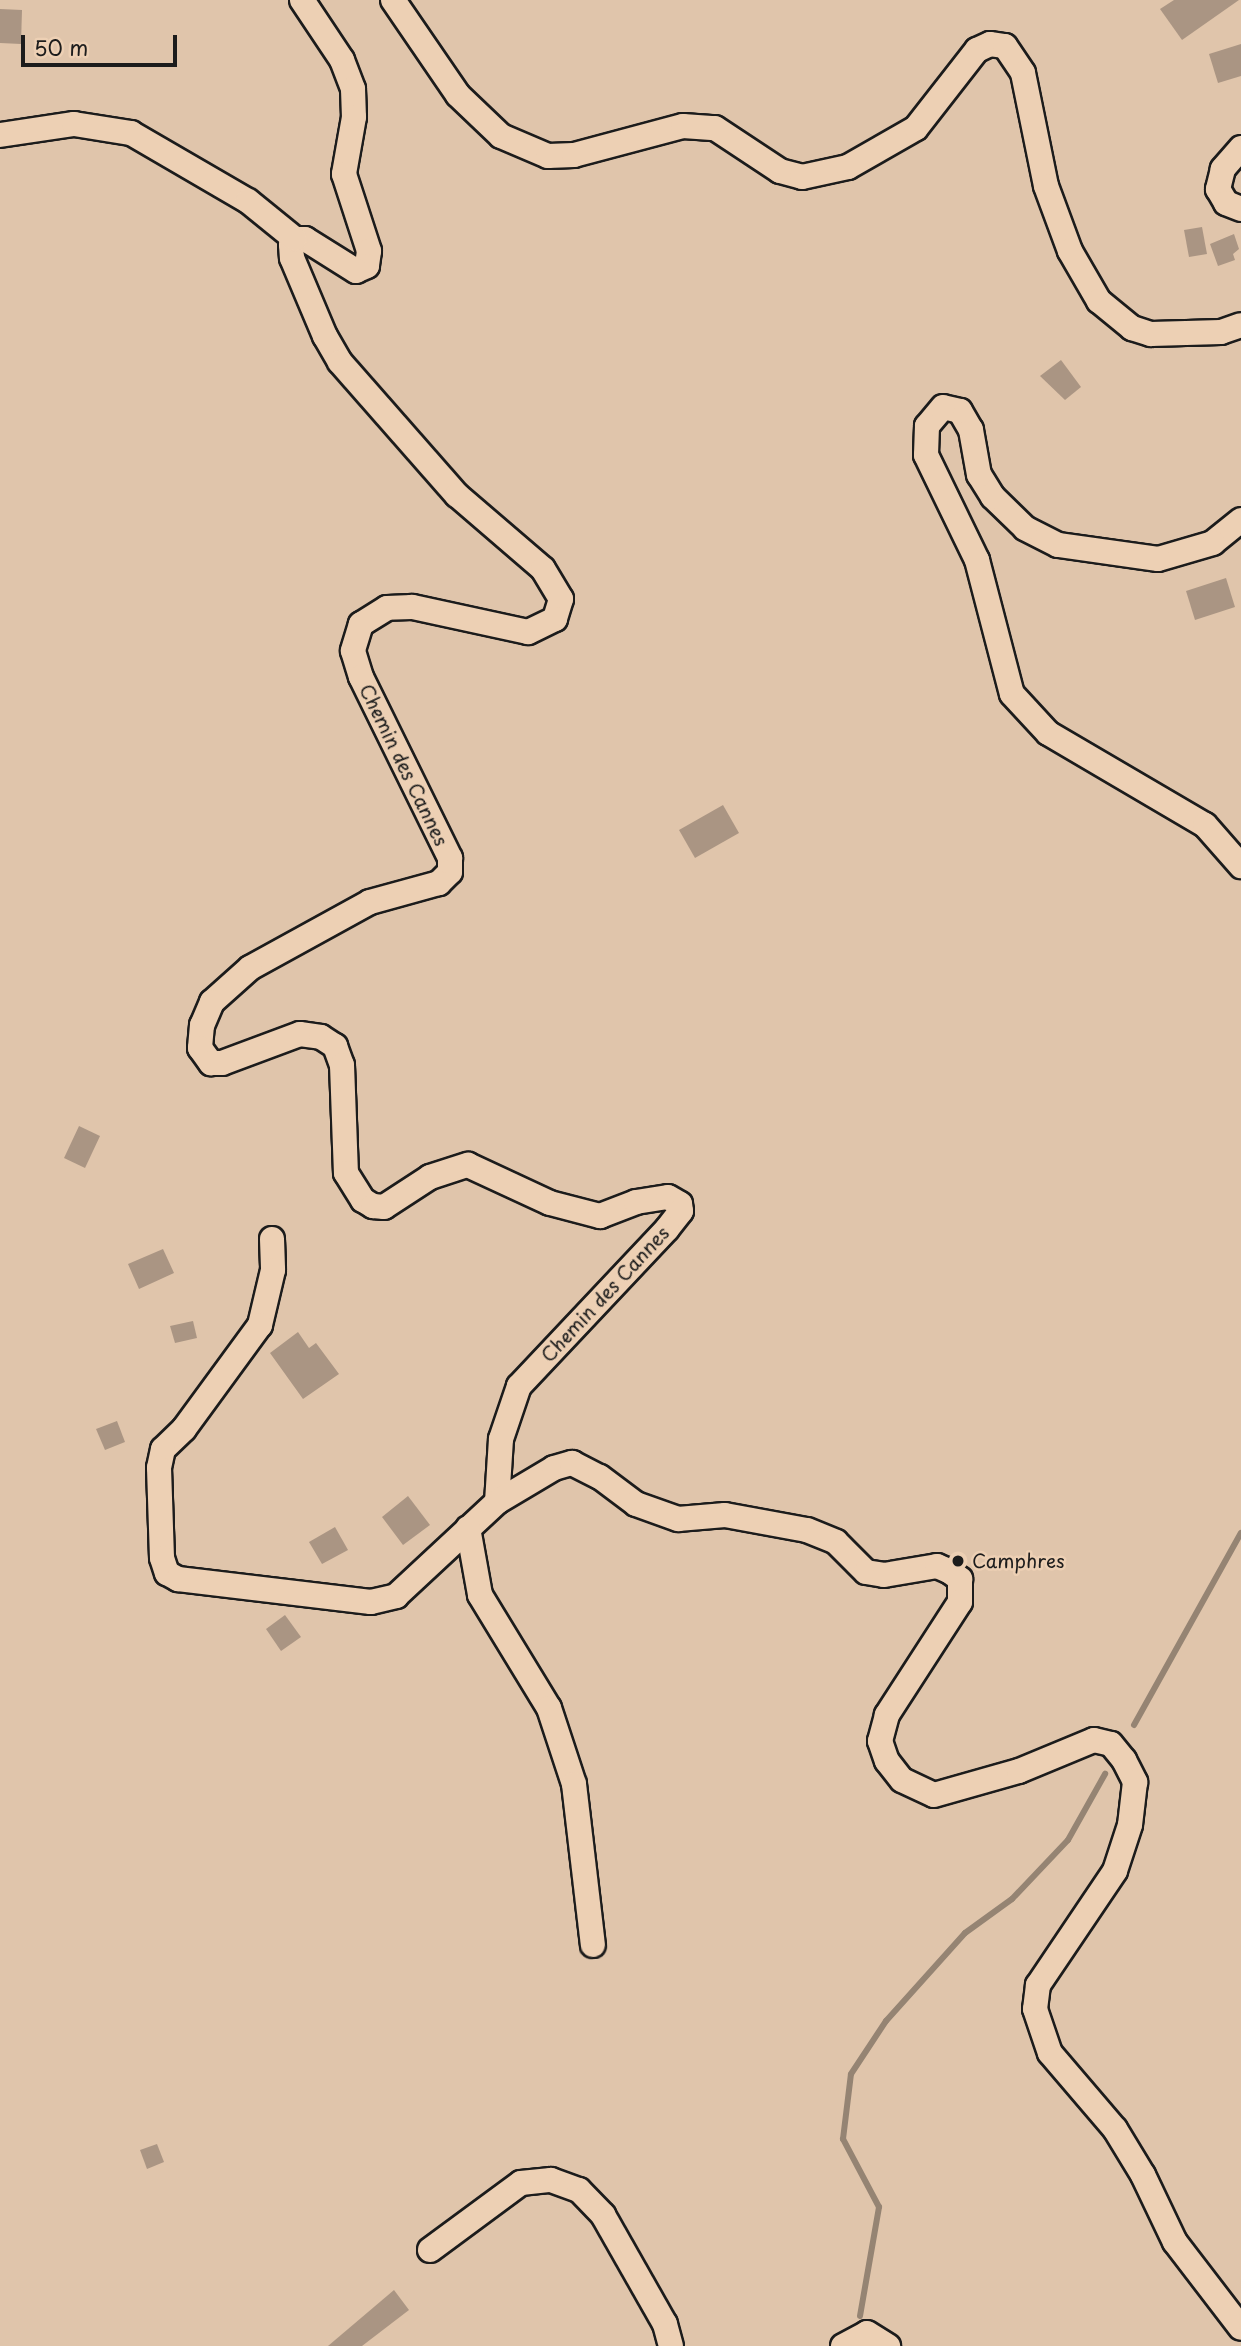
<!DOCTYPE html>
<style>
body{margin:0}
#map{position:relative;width:1241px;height:2346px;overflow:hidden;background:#e0c5ab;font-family:"Playpen Sans",sans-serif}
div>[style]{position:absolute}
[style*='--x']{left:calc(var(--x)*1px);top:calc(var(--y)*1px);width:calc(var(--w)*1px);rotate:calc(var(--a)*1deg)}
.stream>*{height:6px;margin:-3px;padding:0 3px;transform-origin:3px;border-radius:3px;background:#958473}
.building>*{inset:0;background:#aa9583}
.roads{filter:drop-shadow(2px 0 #1c1c1c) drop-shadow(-2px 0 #1c1c1c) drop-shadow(0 2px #1c1c1c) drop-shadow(0 -2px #1c1c1c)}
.minor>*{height:24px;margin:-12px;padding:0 12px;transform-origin:12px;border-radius:12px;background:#edd0b4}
.dots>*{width:19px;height:19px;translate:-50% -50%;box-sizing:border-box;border:4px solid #edd0b4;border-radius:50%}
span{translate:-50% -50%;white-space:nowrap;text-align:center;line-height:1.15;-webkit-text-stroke:5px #edd0b4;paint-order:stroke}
.street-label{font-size:19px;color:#1c1c1c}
.poi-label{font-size:19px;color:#1c1c1c}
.left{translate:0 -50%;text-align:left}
.scale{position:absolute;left:21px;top:35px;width:156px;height:32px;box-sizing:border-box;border:4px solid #1c1c1c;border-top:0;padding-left:9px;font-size:21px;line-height:24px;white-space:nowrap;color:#1c1c1c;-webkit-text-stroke:5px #edd0b4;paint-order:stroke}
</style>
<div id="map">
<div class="stream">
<div style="--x:1134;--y:1725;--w:220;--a:-60.9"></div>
<div style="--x:860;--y:2316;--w:111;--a:-80.1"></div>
<div style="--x:879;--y:2207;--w:77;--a:-117.9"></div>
<div style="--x:843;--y:2139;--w:65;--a:-83"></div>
<div style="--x:851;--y:2074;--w:64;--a:-56.6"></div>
<div style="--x:886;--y:2021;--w:118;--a:-48.1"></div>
<div style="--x:965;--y:1933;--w:58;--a:-35.9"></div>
<div style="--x:1012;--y:1899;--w:81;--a:-46.5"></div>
<div style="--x:1068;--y:1840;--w:76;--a:-60.7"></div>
</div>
<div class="building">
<div style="clip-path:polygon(1174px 0,1239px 0,1182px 40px,1160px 9px)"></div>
<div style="clip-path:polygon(0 9px,22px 10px,21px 44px,0 43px)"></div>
<div style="clip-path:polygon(1241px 44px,1241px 76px,1218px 83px,1209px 54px)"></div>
<div style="clip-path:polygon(1202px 227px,1207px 254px,1189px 257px,1184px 230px)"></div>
<div style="clip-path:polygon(1234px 234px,1239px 249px,1233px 254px,1235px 260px,1218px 266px,1210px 244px)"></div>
<div style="clip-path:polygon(1061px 360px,1081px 387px,1065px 400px,1040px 376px)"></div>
<div style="clip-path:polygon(1226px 578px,1235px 607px,1195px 620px,1186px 591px)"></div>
<div style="clip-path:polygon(723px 805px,739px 833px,695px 858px,679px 830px)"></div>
<div style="clip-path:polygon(79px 1126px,100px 1136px,85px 1168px,64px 1158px)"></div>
<div style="clip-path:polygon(163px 1249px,174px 1273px,139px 1289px,128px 1264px)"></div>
<div style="clip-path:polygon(193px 1321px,197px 1338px,175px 1343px,170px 1326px)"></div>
<div style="clip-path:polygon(298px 1332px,309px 1348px,316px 1343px,339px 1374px,303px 1399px,270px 1353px)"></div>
<div style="clip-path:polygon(117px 1421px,125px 1442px,105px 1450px,96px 1429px)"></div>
<div style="clip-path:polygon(408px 1496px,430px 1525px,403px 1545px,382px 1517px)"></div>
<div style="clip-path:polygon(335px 1527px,348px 1550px,322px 1564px,309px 1542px)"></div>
<div style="clip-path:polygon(285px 1615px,301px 1637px,281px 1651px,266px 1629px)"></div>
<div style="clip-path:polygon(157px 2144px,164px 2162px,147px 2169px,140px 2150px)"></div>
<div style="clip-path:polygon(394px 2290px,409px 2310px,362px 2346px,328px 2346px)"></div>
</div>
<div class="roads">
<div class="minor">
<div style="--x:302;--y:0;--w:72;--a:56.3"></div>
<div style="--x:342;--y:60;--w:31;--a:69"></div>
<div style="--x:353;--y:89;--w:28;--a:88"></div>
<div style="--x:354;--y:117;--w:58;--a:100"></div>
<div style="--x:344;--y:174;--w:81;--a:72"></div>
<div style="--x:369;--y:251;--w:15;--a:98"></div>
<div style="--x:367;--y:266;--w:12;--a:156"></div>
<div style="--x:356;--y:271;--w:60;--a:-147.9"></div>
<div style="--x:305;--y:239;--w:10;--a:180"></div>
<div style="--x:295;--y:239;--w:7;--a:124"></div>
<div style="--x:291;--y:245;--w:13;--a:86"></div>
<div style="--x:292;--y:258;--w:85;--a:67.1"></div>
<div style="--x:325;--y:336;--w:30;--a:60"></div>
<div style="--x:340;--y:362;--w:177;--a:48.7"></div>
<div style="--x:457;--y:495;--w:113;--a:40.7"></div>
<div style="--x:543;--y:569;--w:35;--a:59"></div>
<div style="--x:561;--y:599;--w:21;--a:107"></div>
<div style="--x:555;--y:619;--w:30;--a:154"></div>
<div style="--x:528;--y:632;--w:119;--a:-167.8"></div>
<div style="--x:412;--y:607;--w:25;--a:178"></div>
<div style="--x:387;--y:608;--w:31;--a:148"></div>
<div style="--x:361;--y:624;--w:28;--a:107"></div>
<div style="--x:353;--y:651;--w:27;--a:73"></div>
<div style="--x:361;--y:677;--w:202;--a:63.8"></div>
<div style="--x:450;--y:858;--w:14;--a:90"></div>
<div style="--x:450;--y:872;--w:16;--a:135"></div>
<div style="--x:439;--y:883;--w:72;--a:164.6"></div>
<div style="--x:370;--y:902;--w:137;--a:151.2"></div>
<div style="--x:250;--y:968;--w:51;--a:138.2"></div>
<div style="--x:212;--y:1002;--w:25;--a:113"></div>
<div style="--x:202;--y:1025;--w:23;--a:95"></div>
<div style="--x:200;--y:1048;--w:19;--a:54"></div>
<div style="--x:211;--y:1063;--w:11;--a:0"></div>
<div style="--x:222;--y:1063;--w:83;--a:-20.4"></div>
<div style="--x:300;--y:1034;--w:21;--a:8"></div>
<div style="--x:321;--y:1037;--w:17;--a:33"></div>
<div style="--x:335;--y:1046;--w:20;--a:70"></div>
<div style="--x:342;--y:1065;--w:108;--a:87.9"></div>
<div style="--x:346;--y:1173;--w:32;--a:58"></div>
<div style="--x:363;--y:1200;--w:12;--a:31"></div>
<div style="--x:373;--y:1206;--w:11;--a:5"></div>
<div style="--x:384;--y:1207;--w:55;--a:-33.1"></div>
<div style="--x:430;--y:1177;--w:40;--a:-18"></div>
<div style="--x:468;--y:1165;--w:90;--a:24.9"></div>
<div style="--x:550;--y:1203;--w:52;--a:14.6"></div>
<div style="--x:600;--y:1216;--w:39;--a:-21"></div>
<div style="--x:636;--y:1202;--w:32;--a:-9"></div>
<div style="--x:668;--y:1197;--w:14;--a:30"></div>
<div style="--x:680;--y:1204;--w:7;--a:82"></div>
<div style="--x:681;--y:1211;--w:23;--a:128"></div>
<div style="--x:667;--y:1229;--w:216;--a:133.3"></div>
<div style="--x:519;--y:1386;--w:56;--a:108.8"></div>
<div style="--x:501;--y:1439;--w:63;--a:93.6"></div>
<div style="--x:393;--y:0;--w:115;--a:55.6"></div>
<div style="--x:458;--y:95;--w:59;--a:43.6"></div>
<div style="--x:501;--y:136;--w:51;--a:23.1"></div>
<div style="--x:548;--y:156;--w:26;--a:-2"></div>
<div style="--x:574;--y:155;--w:113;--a:-14.9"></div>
<div style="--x:683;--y:126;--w:32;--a:4"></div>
<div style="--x:715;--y:128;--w:78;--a:33.5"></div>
<div style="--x:780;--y:171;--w:23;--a:15"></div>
<div style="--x:802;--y:177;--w:47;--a:-12.3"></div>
<div style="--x:848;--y:167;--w:78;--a:-29.8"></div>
<div style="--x:916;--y:128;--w:99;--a:-52"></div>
<div style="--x:977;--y:50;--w:14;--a:-25"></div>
<div style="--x:990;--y:44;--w:15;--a:8"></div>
<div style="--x:1005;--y:46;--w:32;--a:56"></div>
<div style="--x:1023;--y:73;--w:115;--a:78.5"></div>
<div style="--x:1046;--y:186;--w:69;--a:69.7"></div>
<div style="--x:1070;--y:251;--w:58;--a:59.9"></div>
<div style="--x:1099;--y:301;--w:43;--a:39.3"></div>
<div style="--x:1132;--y:328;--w:20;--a:18"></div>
<div style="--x:1151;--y:334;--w:70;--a:-1.6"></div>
<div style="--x:1221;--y:332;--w:21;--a:-19"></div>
<div style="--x:0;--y:135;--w:75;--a:-8.5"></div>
<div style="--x:74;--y:124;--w:58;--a:9"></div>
<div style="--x:131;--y:133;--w:135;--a:30.2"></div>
<div style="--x:248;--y:201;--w:60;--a:39"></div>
<div style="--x:1241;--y:148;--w:28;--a:131"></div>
<div style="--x:1223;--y:169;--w:21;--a:104"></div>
<div style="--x:1218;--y:189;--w:16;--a:60"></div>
<div style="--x:1226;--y:203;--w:16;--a:22"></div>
<div style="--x:1241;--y:520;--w:36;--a:141"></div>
<div style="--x:1213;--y:543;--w:57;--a:163.8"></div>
<div style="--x:1158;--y:559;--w:101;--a:-172"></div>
<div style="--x:1058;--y:545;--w:37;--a:-153"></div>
<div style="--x:1025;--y:528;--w:45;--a:-135.9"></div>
<div style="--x:993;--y:497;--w:26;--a:-122"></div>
<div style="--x:979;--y:475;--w:46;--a:-100.1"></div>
<div style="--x:971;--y:430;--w:22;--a:-120"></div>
<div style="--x:960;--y:411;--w:17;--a:-167"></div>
<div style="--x:943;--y:407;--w:25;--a:130"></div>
<div style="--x:927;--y:426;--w:29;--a:92"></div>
<div style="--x:926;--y:455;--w:117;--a:64.1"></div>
<div style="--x:977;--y:560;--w:138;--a:75.4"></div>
<div style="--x:1012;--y:694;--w:53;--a:47.3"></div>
<div style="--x:1048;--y:733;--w:182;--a:30.4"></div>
<div style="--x:1205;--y:825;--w:55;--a:48.7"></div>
<div style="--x:272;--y:1239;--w:31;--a:88"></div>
<div style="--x:273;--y:1270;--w:57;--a:103.3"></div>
<div style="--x:260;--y:1325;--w:129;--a:126.2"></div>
<div style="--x:184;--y:1429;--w:29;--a:136"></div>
<div style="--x:163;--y:1449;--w:19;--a:102"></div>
<div style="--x:159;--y:1468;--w:90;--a:88.1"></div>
<div style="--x:162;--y:1558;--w:16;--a:72"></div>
<div style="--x:167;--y:1573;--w:13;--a:29"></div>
<div style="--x:178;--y:1579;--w:194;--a:6.8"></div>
<div style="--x:371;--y:1602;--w:26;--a:-13"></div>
<div style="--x:396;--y:1596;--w:138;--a:-42.9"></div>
<div style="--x:497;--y:1502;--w:66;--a:-30.8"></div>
<div style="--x:554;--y:1468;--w:19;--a:-16"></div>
<div style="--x:572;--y:1463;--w:31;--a:27"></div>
<div style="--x:600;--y:1477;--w:45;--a:36.9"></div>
<div style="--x:636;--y:1504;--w:45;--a:19.7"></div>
<div style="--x:678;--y:1519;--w:47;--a:-4.9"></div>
<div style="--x:725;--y:1515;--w:83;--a:10.4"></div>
<div style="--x:807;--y:1530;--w:31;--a:22"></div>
<div style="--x:836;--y:1542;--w:42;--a:45"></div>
<div style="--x:866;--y:1572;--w:18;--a:9"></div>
<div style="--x:884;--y:1575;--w:54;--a:-9.6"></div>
<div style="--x:937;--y:1566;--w:13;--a:23"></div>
<div style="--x:949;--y:1571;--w:14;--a:36"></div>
<div style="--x:960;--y:1579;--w:23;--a:90"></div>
<div style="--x:960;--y:1602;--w:135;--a:122.9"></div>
<div style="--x:887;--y:1715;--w:27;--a:105"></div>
<div style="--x:880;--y:1741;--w:21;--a:71"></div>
<div style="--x:887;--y:1761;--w:24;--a:52"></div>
<div style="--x:902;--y:1780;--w:35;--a:25"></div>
<div style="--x:934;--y:1795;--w:88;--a:-15.8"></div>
<div style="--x:1019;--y:1771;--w:81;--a:-22.5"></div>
<div style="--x:1094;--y:1740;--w:17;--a:13"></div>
<div style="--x:1111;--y:1744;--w:21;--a:51"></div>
<div style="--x:1124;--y:1760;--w:25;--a:63"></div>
<div style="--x:1135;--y:1782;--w:43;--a:96.6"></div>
<div style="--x:1130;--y:1825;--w:48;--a:108.1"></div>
<div style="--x:1115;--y:1871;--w:138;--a:124"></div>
<div style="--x:1038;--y:1985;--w:24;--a:97"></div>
<div style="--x:1035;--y:2009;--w:46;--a:71.2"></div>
<div style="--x:1050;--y:2053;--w:100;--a:49.5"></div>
<div style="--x:1115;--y:2129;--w:54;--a:58.7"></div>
<div style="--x:1143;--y:2175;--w:74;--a:64.5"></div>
<div style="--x:1175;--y:2242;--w:108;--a:52.5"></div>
<div style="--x:468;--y:1528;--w:68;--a:79.8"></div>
<div style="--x:480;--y:1595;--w:132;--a:58.6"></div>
<div style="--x:549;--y:1708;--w:80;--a:71.8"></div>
<div style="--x:574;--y:1784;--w:162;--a:83.3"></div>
<div style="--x:430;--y:2250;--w:113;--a:-36.4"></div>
<div style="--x:521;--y:2183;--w:30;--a:-6"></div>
<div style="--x:551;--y:2180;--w:30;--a:20"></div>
<div style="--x:579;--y:2190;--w:35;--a:46"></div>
<div style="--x:603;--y:2215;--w:125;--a:60.4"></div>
<div style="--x:665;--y:2324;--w:23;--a:75"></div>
<div style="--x:843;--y:2346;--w:27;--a:-28"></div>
<div style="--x:867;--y:2333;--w:25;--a:32"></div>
</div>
</div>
<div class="dots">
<div style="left:958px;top:1561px;background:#1c1c1c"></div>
</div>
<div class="street-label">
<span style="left:404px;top:765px;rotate:64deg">Chemin des Cannes</span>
<span style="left:605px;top:1294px;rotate:-47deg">Chemin des Cannes</span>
</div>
<div class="poi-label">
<span class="left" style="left:972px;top:1561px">Camphres</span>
</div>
<div class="scale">50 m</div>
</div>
